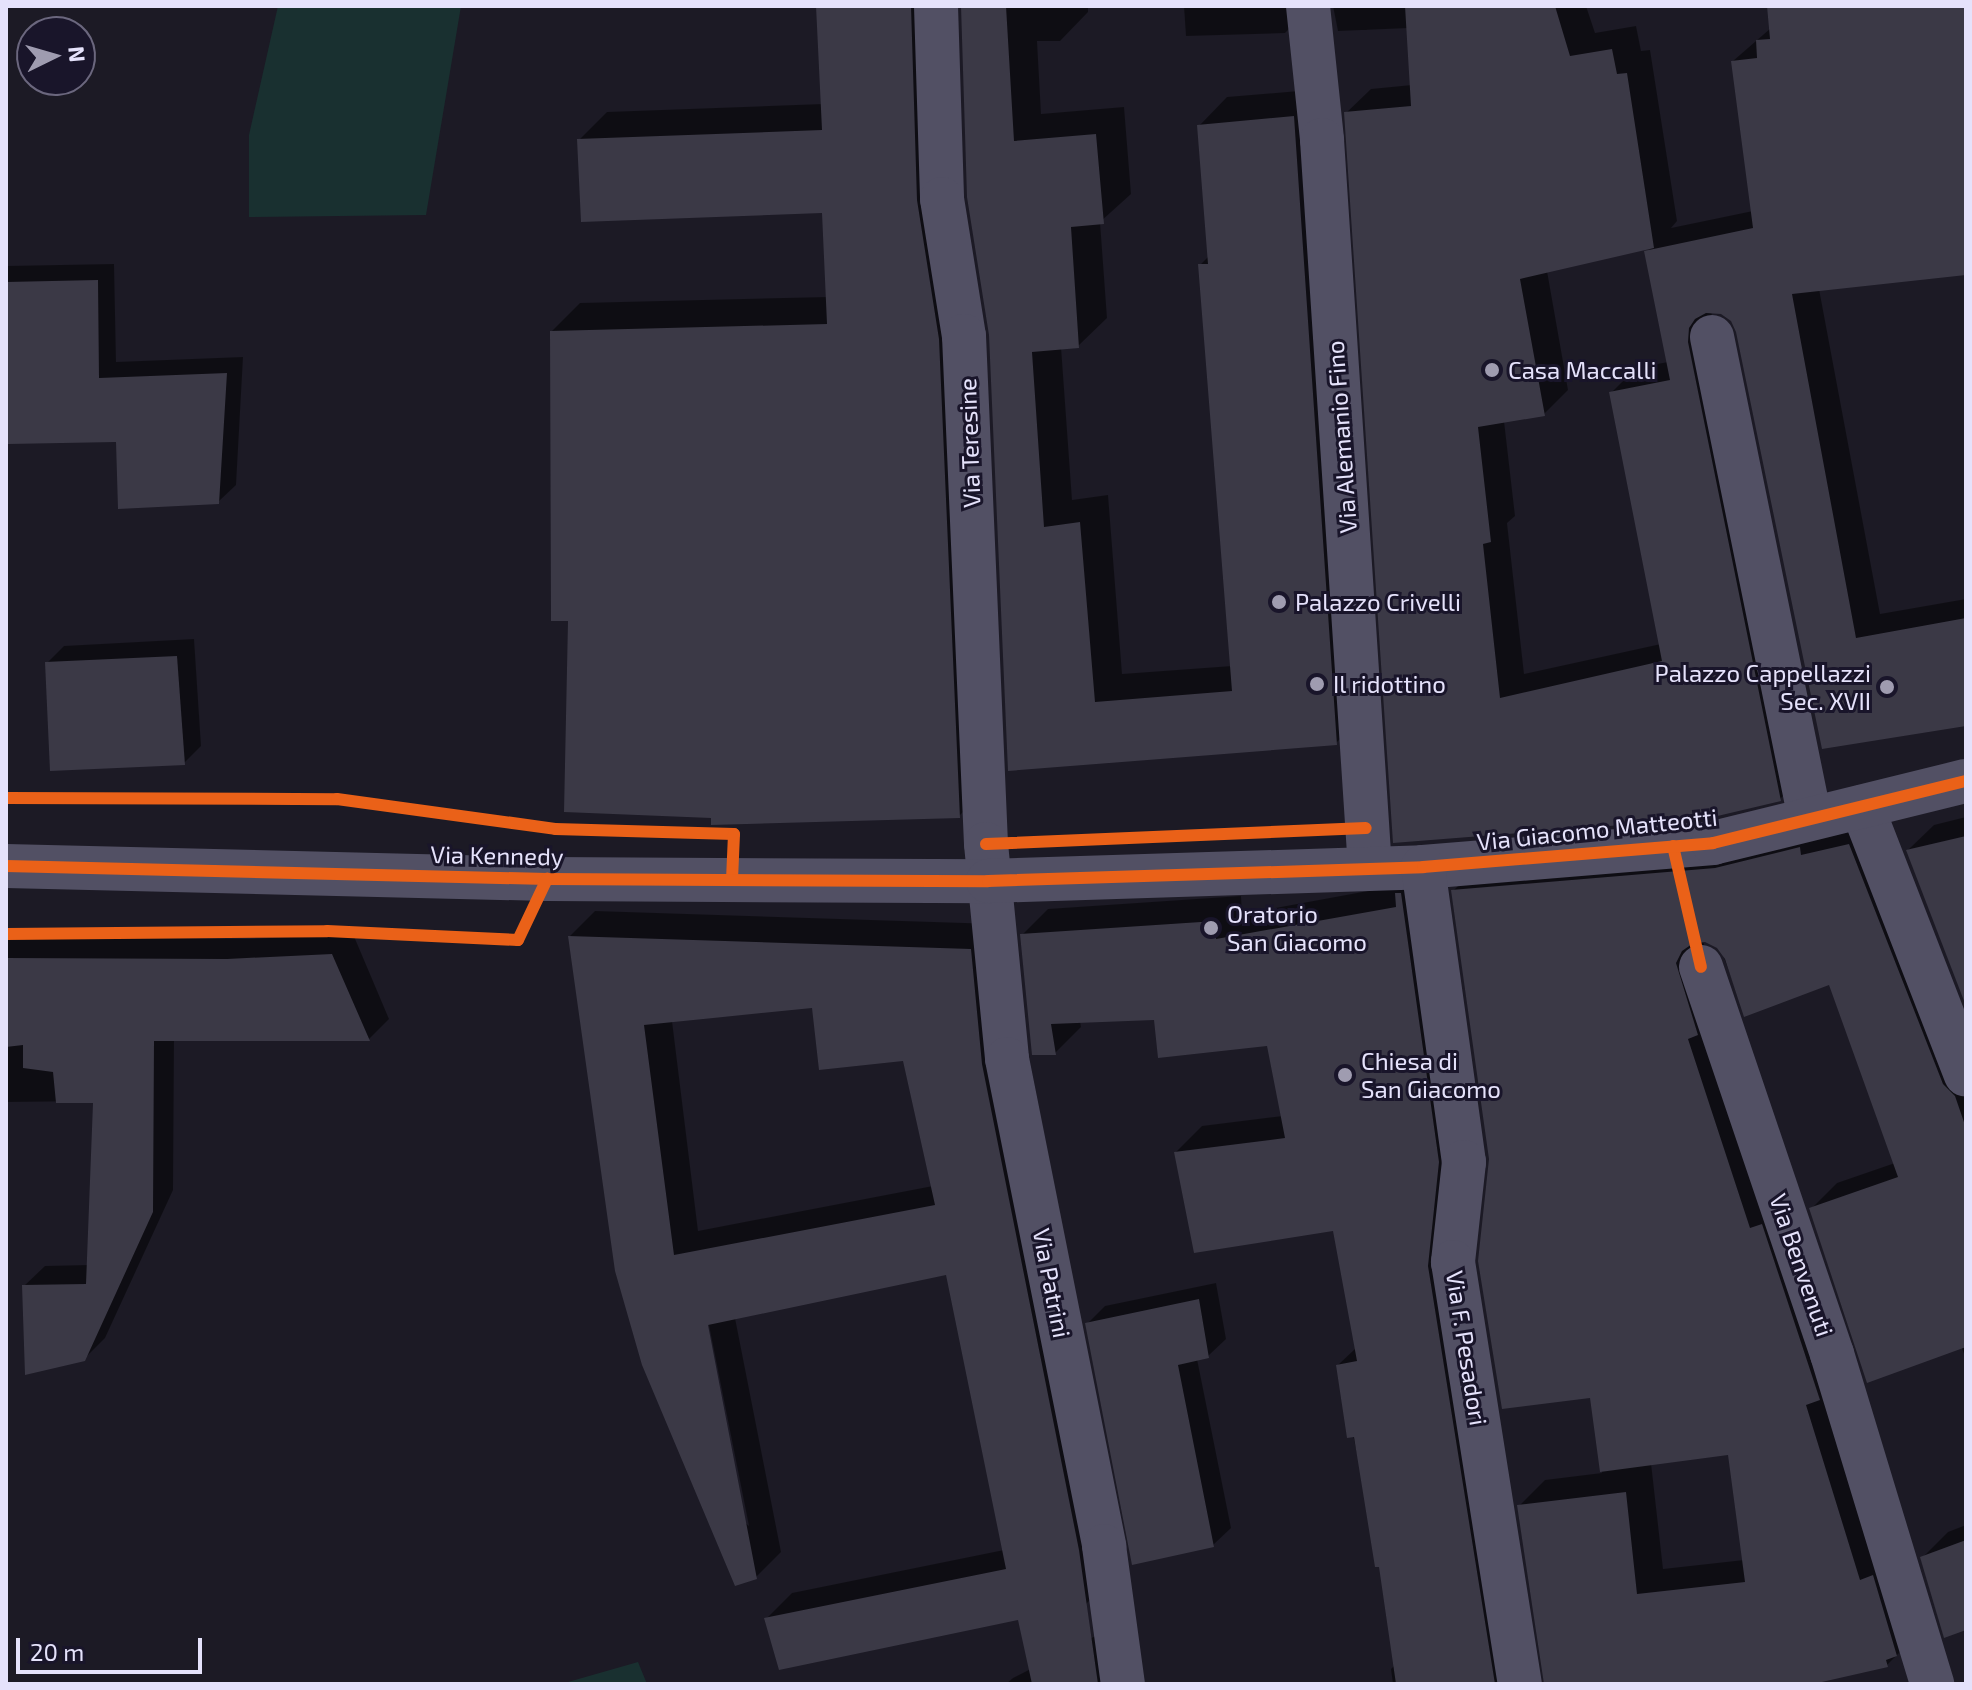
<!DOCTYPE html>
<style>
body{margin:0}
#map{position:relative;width:1972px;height:1690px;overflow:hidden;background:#1c1a25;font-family:"Exo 2",sans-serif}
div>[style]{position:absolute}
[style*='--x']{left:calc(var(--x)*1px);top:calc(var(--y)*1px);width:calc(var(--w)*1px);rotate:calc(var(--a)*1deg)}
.green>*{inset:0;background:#193030}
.shadow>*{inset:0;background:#0007}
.building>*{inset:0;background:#3b3946}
.minor>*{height:44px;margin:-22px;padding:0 22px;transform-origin:22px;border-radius:22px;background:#525064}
.cycleway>*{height:12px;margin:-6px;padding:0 6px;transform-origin:6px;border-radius:6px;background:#ea6118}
.dots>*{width:22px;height:22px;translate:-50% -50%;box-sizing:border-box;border:4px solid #19152a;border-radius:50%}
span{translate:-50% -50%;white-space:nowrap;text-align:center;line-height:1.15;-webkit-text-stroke:6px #19152a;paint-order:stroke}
.poi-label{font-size:24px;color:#e5e2fb}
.left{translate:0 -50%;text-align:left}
.right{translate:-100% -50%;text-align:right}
.street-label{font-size:24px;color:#e5e2fb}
.frame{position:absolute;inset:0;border:8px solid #e5e2fb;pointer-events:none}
.north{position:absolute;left:16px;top:16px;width:80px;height:80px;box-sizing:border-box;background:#19152a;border:2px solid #6b677e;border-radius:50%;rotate:85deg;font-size:22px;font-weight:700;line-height:32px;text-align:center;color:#e5e2fb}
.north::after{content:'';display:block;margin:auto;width:28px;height:36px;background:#9f9cb0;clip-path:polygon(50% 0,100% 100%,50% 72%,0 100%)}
.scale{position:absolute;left:16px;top:1638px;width:186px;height:36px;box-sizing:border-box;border:4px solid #e5e2fb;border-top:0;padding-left:10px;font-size:24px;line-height:28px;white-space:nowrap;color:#e5e2fb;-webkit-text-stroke:6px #19152a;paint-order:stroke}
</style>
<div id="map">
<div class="green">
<div style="clip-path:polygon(278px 6px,461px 6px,426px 215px,249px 217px,249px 135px)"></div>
<div style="clip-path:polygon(638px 1662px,647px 1684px,561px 1684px)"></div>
</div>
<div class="shadow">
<div style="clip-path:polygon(818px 6px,939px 6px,987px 788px,959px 816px,713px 816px,570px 619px,552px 331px,580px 303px,828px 297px,824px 211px,579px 140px,607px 112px,823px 104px)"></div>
<div style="clip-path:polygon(963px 6px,1088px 6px,1088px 12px,1060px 41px,1037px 41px,1041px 114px,1124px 107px,1131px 194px,1100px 222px,1107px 318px,1078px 346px,1061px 347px,1072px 500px,1108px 495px,1122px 674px,1232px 666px,1200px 265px,1209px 256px,1199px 126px,1227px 97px,1322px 89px,1364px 715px,1336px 743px,1010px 769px,991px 335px)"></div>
<div style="clip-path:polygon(1184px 6px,1309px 6px,1309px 8px,1285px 33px,1186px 36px)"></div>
<div style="clip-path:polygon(evenodd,1333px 6px,1586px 6px,1595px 33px,1636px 26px,1641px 51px,1650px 50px,1677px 221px,1671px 228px,1753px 211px,1733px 61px,1771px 28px,1769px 6px,1966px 6px,1966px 273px,1819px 289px,1880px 614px,1966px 599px,1966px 724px,1823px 747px,1738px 331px,1733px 320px,1721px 312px,1711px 311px,1804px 774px,1780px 799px,1395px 841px,1346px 113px,1371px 89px,1412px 85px,1409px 28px,1338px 31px,1333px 6px,1653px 246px,1647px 252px,1668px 362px,1636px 368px,1611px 393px,1661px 644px,1524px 674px,1507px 523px,1515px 516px,1504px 421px,1544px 414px,1568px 390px,1547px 271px,1653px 246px)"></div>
<div style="clip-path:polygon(114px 264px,116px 362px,243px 357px,236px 485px,218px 502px,118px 440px,6px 442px,6px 266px)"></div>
<div style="clip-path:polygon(194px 639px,201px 746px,184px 763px,47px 663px,64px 646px)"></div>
<div style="clip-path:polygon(1966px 817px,1966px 1000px,1908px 850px,1934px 825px)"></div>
<div style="clip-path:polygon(evenodd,1875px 819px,1966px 1052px,1966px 1359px,1961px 1346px,1811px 1209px,1837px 1183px,1895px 1163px,1830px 982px,1745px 1014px,1720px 947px,1703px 941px,1913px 1639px,1887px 1665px,1804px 1684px,1393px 1684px,1391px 1669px,1395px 1665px,1381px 1565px,1338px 1365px,1356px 1348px,1335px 1229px,1176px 1152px,1202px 1126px,1283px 1116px,1269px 1043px,1156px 1018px,1080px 1021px,1081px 1027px,1055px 1053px,1034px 1055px,1022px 935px,1048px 909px,1241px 896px,1242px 914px,1406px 884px,1454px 1239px,1537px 1682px,1546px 1683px,1519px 1506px,1545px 1480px,1602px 1473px,1592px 1396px,1491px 1159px,1454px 890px,1480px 864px,1875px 819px,1730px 1453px,1744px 1560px,1663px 1569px,1651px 1463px,1730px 1453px)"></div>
<div style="clip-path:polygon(evenodd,595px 911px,996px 924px,1111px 1579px,1086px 1604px,767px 1618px,792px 1593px,1004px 1550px,948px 1273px,735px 1318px,781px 1552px,756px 1577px,570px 936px,595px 911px,814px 1005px,905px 1059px,933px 1186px,698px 1231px,672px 1021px,814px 1005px,595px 911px,707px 1315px,749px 1526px,743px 1521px,703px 1316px,707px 1315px)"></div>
<div style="clip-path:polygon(353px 934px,389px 1019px,369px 1039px,174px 1039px,173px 1190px,105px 1338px,84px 1359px,24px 1286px,45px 1266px,89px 1265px,95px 1101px,6px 1102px,6px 938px,249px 939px)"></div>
<div style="clip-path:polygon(1216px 1283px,1226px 1339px,1208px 1356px,1197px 1359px,1231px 1528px,1213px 1545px,1087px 1324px,1105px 1306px)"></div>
<div style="clip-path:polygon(1966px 1525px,1966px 1628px,1922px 1558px,1948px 1532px)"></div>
<div style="clip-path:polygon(1119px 1624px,1131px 1684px,1006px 1684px,1013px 1678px)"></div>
</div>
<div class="building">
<div style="clip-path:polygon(816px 6px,911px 6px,917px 200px,939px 339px,960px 818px,711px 825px,711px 818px,564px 812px,568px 621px,551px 621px,550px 331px,827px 324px,822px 213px,581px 222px,577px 139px,822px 130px)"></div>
<div style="clip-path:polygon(961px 6px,1006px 6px,1014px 141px,1096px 134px,1104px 224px,1071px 227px,1079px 348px,1032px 352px,1044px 527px,1080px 522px,1095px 702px,1232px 691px,1198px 264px,1208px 264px,1197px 125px,1294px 116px,1337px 745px,1008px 771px,989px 335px,967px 197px)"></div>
<div style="clip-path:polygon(1405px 6px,1555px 6px,1570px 56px,1612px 49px,1617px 74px,1627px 73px,1654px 248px,1520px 279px,1545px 416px,1478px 427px,1491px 542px,1483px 544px,1500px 698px,1662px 661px,1609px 392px,1670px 380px,1644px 251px,1753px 228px,1731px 61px,1757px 58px,1756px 40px,1770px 39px,1767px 6px,1966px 6px,1966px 275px,1792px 294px,1856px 638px,1966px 618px,1966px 726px,1822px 749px,1736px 332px,1731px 321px,1721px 314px,1706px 313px,1695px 319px,1689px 328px,1688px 342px,1781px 801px,1709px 818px,1393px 843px,1344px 112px,1411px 106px)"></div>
<div style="clip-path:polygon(98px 280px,99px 378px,227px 373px,219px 504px,118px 509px,116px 442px,8px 444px,6px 282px)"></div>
<div style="clip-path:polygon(177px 656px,185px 765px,50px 771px,45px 662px)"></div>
<div style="clip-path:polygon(1966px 836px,1966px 1006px,1906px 850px)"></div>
<div style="clip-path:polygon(1849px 844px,1943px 1084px,1955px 1096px,1966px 1128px,1966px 1347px,1867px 1383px,1809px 1208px,1898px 1177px,1829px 985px,1744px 1017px,1725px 959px,1717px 948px,1705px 942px,1692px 944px,1682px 951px,1676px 963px,1698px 1035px,1688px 1039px,1750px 1228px,1762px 1224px,1820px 1400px,1806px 1405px,1860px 1580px,1873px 1575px,1897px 1656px,1886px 1660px,1888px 1667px,1813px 1684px,1544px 1684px,1517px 1505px,1626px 1492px,1637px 1594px,1745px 1582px,1728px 1455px,1600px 1472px,1590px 1398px,1502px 1409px,1478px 1261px,1489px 1159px,1451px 890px,1715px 868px,1800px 847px,1801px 855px)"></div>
<div style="clip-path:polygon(1395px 893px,1401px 893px,1439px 1162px,1428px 1266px,1495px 1684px,1396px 1684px,1379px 1567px,1375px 1567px,1354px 1437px,1347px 1438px,1336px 1365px,1357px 1361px,1333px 1231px,1194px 1253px,1174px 1152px,1285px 1138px,1267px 1046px,1158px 1058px,1154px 1020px,1051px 1024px,1056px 1055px,1032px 1055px,1020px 934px,1216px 921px,1216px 939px,1396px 907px)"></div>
<div style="clip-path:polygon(evenodd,568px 936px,971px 949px,982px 1064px,1079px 1550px,1098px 1684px,1032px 1684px,1018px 1620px,779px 1670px,764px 1618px,1006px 1569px,946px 1275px,708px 1325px,757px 1579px,735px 1586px,642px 1365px,615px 1271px,568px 936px,812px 1008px,819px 1070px,903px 1061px,935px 1205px,674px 1255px,644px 1025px,812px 1008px)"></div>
<div style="clip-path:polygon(332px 954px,370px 1041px,154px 1041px,153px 1212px,85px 1361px,25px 1375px,22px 1285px,86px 1284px,93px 1103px,56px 1103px,53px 1072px,23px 1068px,23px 1045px,6px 1047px,6px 958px,227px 959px)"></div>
<div style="clip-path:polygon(1199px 1299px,1209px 1358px,1178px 1365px,1214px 1547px,1132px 1565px,1085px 1323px)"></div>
<div style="clip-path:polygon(1966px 1540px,1966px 1630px,1944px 1638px,1920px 1557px)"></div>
</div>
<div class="minor">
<div style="--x:936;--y:6;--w:193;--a:88.2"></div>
<div style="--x:942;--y:199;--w:139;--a:80.9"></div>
<div style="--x:964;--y:336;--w:508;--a:87.52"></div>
<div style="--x:986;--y:844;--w:216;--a:84.4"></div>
<div style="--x:1007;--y:1059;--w:497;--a:78.7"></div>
<div style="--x:1104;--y:1546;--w:139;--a:82.2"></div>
<div style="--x:1308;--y:6;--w:135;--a:84"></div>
<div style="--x:1322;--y:140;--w:730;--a:86.23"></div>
<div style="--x:1712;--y:337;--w:490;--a:78.5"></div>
<div style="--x:1862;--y:807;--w:287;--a:68.8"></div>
<div style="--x:6;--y:866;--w:541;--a:1.38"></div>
<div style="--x:547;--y:879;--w:441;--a:0.3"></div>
<div style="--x:988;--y:881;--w:435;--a:-1.8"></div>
<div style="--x:1423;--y:867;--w:291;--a:-4.7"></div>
<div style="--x:1713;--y:843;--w:260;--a:-13.8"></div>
<div style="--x:1423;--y:867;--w:298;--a:82.1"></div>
<div style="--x:1464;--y:1162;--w:101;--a:96.3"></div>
<div style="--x:1453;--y:1262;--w:427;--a:81"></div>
<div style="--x:1701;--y:967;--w:409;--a:71.3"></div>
<div style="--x:1832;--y:1354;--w:345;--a:73.1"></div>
</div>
<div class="cycleway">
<div style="--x:6;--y:798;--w:331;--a:0.2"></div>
<div style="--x:337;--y:799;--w:220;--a:7.8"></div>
<div style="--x:555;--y:829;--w:179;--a:1.6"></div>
<div style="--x:734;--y:834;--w:45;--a:92.5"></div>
<div style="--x:986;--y:844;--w:380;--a:-2.4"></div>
<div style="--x:1673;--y:846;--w:124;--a:77"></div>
<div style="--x:6;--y:866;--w:541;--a:1.38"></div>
<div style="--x:547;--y:879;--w:441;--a:0.3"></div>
<div style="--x:988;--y:881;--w:435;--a:-1.8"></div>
<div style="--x:1423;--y:867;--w:291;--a:-4.7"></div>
<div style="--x:1713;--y:843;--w:260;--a:-13.8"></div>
<div style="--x:6;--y:934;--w:321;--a:-0.5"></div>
<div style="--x:327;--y:931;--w:191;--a:2.7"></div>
<div style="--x:518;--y:940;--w:68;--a:-64.6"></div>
</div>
<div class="dots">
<div style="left:1492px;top:370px;background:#9f9cb0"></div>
<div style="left:1279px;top:602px;background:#9f9cb0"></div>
<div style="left:1317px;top:684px;background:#9f9cb0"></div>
<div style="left:1887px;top:687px;background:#9f9cb0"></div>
<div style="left:1211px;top:928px;background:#9f9cb0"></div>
<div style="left:1345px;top:1075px;background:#9f9cb0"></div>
</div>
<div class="poi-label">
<span class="left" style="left:1508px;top:370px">Casa Maccalli</span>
<span class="left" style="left:1295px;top:602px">Palazzo Crivelli</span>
<span class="right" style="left:1871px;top:687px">Palazzo Cappellazzi<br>Sec. XVII</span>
<span class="left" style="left:1333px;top:684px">Il ridottino</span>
<span class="left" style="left:1227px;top:928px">Oratorio<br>San Giacomo</span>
<span class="left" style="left:1361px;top:1075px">Chiesa di<br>San Giacomo</span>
</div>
<div class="street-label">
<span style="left:1341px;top:437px;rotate:-94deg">Via Alemanio Fino</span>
<span style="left:969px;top:443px;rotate:-92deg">Via Teresine</span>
<span style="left:1597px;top:829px;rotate:-6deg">Via Giacomo Matteotti</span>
<span style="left:497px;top:855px;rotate:1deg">Via Kennedy</span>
<span style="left:1802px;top:1265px;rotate:71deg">Via Benvenuti</span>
<span style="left:1052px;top:1283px;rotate:79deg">Via Patrini</span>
<span style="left:1467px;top:1348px;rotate:81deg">Via F. Pesadori</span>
</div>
<div class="frame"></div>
<div class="north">N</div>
<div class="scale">20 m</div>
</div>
